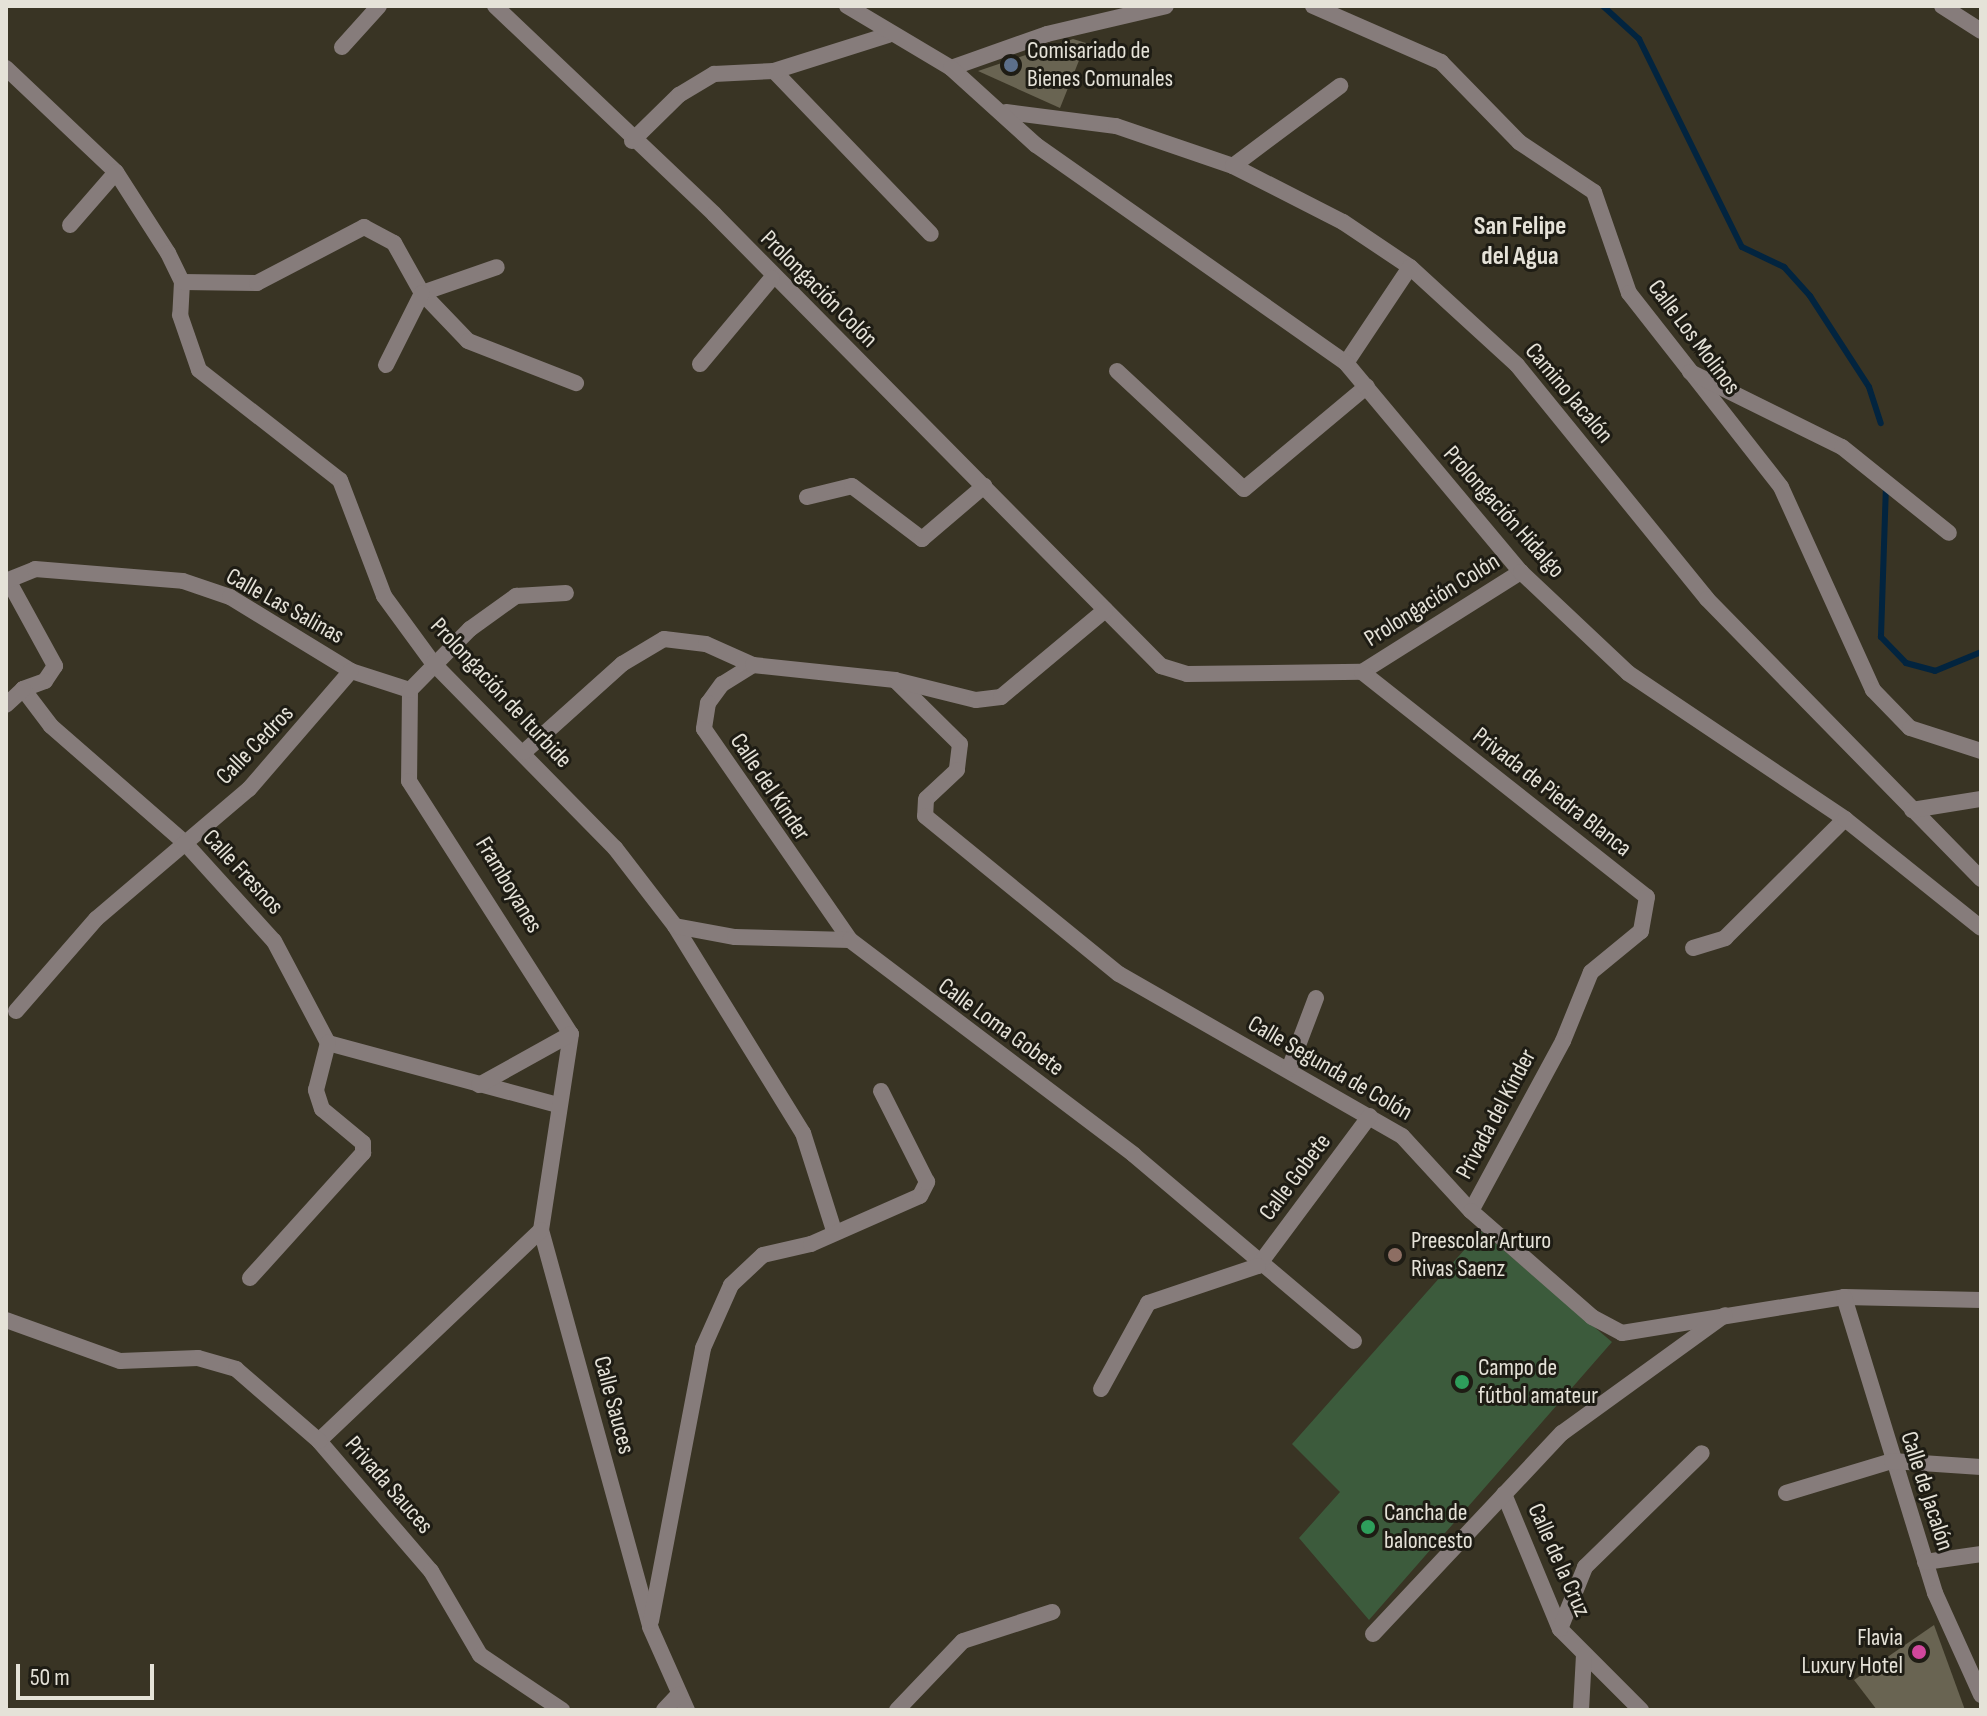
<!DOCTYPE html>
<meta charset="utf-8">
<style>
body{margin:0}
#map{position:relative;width:1987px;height:1716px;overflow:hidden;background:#393424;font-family:"Sofia Sans Condensed",sans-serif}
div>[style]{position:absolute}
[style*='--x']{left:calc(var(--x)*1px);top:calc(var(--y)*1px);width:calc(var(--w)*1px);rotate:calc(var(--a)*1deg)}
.green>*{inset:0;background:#3c5b3c}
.stream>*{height:6px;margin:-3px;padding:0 3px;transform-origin:3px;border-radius:3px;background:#02243f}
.building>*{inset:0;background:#696452}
.minor>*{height:16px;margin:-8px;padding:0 8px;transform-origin:8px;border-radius:8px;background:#867c7b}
.tertiary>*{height:16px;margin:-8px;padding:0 8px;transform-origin:8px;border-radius:8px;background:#867c7b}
.dots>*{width:22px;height:22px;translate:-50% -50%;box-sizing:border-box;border:4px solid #1e1c14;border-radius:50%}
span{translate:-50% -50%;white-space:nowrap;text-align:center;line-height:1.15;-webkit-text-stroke:6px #1e1c14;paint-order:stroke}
.poi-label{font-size:24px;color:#e5e2d8}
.left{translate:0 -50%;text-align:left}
.right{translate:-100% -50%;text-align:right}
.street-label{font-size:24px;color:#e5e2d8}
.neighbourhood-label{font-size:26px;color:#e5e2d8;font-weight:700}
.frame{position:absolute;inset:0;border:8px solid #e5e2d8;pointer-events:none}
.scale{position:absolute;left:16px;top:1664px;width:138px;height:36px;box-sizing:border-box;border:4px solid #e5e2d8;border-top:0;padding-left:10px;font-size:24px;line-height:28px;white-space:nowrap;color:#e5e2d8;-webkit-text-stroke:6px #1e1c14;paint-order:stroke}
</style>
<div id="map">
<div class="green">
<div style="clip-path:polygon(1481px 1231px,1612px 1342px,1369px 1620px,1299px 1538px,1340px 1492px,1292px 1444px)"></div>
</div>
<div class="stream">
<div style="--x:1603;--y:6;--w:49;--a:42.5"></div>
<div style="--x:1639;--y:39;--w:232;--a:63.7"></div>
<div style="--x:1742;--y:247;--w:47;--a:25.5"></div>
<div style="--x:1784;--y:267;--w:39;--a:48"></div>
<div style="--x:1810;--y:296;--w:108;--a:57"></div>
<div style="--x:1869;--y:387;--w:38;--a:72"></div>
<div style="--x:1886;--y:485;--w:152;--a:91.9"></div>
<div style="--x:1881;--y:637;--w:36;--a:46"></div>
<div style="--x:1906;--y:663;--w:30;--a:15"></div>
<div style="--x:1935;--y:671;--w:50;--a:-22.4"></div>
</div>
<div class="building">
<div style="clip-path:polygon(1073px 39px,1086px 43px,1060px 108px,978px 71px)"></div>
<div style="clip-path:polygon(1934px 1625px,1965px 1710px,1877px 1710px,1854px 1680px)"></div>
</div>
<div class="minor">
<div style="--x:495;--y:6;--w:302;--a:43.5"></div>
<div style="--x:714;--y:214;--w:636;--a:45.32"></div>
<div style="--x:1161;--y:666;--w:27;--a:17"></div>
<div style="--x:1187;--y:674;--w:175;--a:-0.7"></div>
<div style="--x:1362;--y:672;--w:188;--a:-32.2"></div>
<div style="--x:1313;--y:6;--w:140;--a:23.6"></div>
<div style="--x:1441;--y:62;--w:112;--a:45.7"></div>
<div style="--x:1519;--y:142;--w:90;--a:33.7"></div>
<div style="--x:1594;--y:192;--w:107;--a:70.9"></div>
<div style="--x:1629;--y:293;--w:246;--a:51.9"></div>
<div style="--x:1781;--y:487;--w:223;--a:65.6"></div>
<div style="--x:1873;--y:690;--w:53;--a:45.8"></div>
<div style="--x:1910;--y:728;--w:75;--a:17.9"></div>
<div style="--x:1942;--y:6;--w:46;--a:32.7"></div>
<div style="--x:342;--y:47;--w:55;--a:-47.9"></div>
<div style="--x:6;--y:68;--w:151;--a:43.4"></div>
<div style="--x:116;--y:172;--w:96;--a:57.3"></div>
<div style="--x:168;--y:253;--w:32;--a:64"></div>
<div style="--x:182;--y:282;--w:33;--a:93"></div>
<div style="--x:180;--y:315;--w:58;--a:70.9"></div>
<div style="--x:199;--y:370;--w:179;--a:38"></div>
<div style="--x:340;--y:480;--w:124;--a:69.2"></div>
<div style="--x:384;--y:596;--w:83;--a:53.8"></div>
<div style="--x:433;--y:663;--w:260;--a:45.5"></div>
<div style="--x:615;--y:848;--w:98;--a:52.4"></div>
<div style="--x:675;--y:926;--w:243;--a:58.3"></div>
<div style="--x:803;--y:1133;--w:103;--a:72.4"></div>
<div style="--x:951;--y:68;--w:102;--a:-19.5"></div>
<div style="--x:1047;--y:34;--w:122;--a:-13.2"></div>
<div style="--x:774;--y:71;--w:226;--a:46.1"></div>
<div style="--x:1006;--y:112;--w:111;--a:7.3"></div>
<div style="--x:1116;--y:126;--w:124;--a:18.9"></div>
<div style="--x:1233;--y:166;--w:123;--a:27"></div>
<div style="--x:1343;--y:222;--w:81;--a:33.9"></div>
<div style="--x:1410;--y:267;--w:145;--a:42.5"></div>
<div style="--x:1517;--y:365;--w:301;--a:50.9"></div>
<div style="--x:1707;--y:599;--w:392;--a:45.6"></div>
<div style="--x:632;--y:141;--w:66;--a:-44.4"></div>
<div style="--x:679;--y:95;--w:41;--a:-31"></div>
<div style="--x:714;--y:74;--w:60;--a:-2.9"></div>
<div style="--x:774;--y:71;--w:120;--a:-17.5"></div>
<div style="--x:1233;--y:166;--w:134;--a:-36.8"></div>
<div style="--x:70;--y:225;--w:70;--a:-49"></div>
<div style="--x:182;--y:282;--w:75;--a:0.8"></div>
<div style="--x:257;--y:283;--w:121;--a:-27.6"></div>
<div style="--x:364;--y:227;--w:34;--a:28"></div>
<div style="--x:394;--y:243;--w:57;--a:60.8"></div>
<div style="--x:422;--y:293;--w:79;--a:-19.1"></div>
<div style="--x:422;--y:293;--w:66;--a:46.2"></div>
<div style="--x:468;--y:341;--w:116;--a:21.3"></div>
<div style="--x:1346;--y:363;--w:115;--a:-56.3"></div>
<div style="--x:700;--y:364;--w:112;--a:-50.1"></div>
<div style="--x:386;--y:365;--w:80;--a:-63.4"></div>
<div style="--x:1117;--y:371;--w:173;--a:42.9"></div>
<div style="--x:1244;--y:489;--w:160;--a:-39.9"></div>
<div style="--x:1690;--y:372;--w:169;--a:26.3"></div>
<div style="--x:1842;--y:447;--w:137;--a:38.8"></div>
<div style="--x:807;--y:497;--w:46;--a:-13.7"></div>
<div style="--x:852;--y:486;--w:88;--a:37.1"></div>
<div style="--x:922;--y:539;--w:82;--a:-40.5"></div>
<div style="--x:8;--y:580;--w:98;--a:61.3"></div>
<div style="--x:55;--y:666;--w:18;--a:124"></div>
<div style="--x:45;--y:681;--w:23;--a:160"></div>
<div style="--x:23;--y:689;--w:46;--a:52.9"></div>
<div style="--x:51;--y:726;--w:178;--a:41.1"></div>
<div style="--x:185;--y:843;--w:132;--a:47.8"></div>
<div style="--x:274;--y:941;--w:115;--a:62.1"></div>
<div style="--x:328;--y:1043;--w:238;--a:15.1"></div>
<div style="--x:6;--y:581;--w:31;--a:-22"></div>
<div style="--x:35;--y:569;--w:148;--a:4.6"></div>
<div style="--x:183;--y:581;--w:50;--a:18.8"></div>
<div style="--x:230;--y:597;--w:142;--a:31.4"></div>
<div style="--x:351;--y:671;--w:62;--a:17.9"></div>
<div style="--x:753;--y:665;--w:36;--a:148"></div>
<div style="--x:722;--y:684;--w:24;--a:126"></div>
<div style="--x:708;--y:703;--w:26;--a:99"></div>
<div style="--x:704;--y:729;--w:257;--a:55.3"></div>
<div style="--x:1362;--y:672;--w:363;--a:38.3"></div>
<div style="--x:1647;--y:897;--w:35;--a:100"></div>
<div style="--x:1641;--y:931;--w:65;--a:140.6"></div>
<div style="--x:1591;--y:972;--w:74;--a:112.1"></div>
<div style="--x:1563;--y:1041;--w:193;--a:118.4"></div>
<div style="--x:895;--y:680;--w:91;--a:44.6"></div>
<div style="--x:960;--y:744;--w:26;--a:97"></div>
<div style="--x:957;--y:770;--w:42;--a:136.9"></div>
<div style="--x:926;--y:799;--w:17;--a:93"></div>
<div style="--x:925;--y:816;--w:250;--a:39.2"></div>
<div style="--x:1119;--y:974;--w:326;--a:29.8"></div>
<div style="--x:1402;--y:1136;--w:102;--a:47.4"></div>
<div style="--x:1471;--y:1211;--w:161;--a:41.2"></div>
<div style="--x:1592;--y:1317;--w:34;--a:28"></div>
<div style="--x:1622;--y:1333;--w:225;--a:-9.2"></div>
<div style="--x:1844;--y:1297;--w:137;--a:1.3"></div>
<div style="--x:410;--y:690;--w:91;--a:90.6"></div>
<div style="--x:409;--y:781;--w:300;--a:57.4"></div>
<div style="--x:571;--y:1034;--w:198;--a:98.7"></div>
<div style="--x:541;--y:1230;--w:412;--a:74.6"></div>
<div style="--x:650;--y:1627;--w:91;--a:66"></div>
<div style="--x:410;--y:690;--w:86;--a:-45.5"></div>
<div style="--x:470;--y:629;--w:57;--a:-35.7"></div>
<div style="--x:516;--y:596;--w:50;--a:-3.4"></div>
<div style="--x:6;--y:705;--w:23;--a:-43"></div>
<div style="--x:524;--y:752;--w:132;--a:-41.9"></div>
<div style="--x:622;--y:664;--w:49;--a:-30.8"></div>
<div style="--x:664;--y:639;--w:42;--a:6.8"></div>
<div style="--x:706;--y:644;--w:51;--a:24.1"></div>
<div style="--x:753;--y:665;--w:143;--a:6"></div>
<div style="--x:895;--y:680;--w:83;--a:13.9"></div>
<div style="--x:976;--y:700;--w:25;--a:-7"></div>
<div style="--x:1001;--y:697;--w:136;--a:-39.9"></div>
<div style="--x:1912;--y:810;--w:70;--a:-9.1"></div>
<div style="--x:675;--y:926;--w:61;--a:10.4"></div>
<div style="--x:735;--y:937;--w:115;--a:1.5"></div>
<div style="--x:850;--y:940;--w:356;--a:37.1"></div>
<div style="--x:1134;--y:1155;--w:288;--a:40.2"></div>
<div style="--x:1693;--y:948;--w:34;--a:-17"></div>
<div style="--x:1725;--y:938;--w:169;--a:-44.8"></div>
<div style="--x:16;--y:1011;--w:122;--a:-49"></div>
<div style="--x:96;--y:919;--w:201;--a:-40.4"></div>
<div style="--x:249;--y:789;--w:156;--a:-49.2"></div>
<div style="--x:1289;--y:1069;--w:76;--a:-69.2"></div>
<div style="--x:479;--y:1085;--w:105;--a:-29"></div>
<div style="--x:541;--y:1230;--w:306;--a:136.5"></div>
<div style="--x:319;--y:1441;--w:172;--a:49.3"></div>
<div style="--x:431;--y:1571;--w:97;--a:59.7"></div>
<div style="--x:480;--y:1655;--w:99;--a:33.9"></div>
<div style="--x:1258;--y:1266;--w:187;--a:-53.3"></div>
<div style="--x:250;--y:1278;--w:169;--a:-47.9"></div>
<div style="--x:363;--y:1153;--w:10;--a:-90"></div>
<div style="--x:363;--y:1143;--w:53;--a:-140.3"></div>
<div style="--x:322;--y:1109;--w:20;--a:-108"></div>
<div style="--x:316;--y:1090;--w:49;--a:-75.7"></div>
<div style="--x:1844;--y:1297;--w:310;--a:72.9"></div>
<div style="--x:1935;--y:1593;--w:112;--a:65.7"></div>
<div style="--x:6;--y:1320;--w:121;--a:19.8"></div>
<div style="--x:120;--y:1361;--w:78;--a:-2.2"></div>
<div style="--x:198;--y:1358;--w:40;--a:16"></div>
<div style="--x:236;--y:1369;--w:110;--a:40.9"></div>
<div style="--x:1101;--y:1389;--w:98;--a:-61.3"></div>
<div style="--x:1148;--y:1303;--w:116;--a:-18.6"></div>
<div style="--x:1786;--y:1493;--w:111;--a:-16.8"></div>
<div style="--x:1892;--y:1461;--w:89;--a:3.9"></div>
<div style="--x:1504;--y:1494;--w:146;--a:67.5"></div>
<div style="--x:1560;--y:1629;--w:115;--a:45"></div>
<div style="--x:1925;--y:1562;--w:57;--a:-8.1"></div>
<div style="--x:651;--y:1621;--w:278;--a:-79.2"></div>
<div style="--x:703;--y:1348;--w:69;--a:-66"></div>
<div style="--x:731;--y:1285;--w:44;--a:-43.2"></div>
<div style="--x:763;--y:1255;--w:49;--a:-12.9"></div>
<div style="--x:811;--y:1244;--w:119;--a:-23.8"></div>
<div style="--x:920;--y:1196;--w:16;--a:-63"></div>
<div style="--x:927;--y:1182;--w:102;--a:-116.8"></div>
<div style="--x:1560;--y:1629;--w:67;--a:-68"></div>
<div style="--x:1585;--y:1567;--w:163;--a:-44.3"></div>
<div style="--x:1373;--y:1634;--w:276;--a:-46.8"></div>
<div style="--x:1562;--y:1433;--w:201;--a:-35.9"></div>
<div style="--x:664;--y:1710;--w:21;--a:-47"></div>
<div style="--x:897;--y:1710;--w:95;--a:-46.3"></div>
<div style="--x:963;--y:1641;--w:94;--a:-18"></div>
<div style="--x:1581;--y:1710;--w:56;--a:-86.9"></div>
</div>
<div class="tertiary">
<div style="--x:847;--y:6;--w:121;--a:30.8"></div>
<div style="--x:951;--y:68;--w:115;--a:42.2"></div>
<div style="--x:1036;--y:145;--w:379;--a:35.1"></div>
<div style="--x:1346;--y:363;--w:273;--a:50.1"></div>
<div style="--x:1521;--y:572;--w:147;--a:43.3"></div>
<div style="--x:1628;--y:673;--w:262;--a:33.9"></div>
<div style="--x:1845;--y:819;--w:174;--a:38.7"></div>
</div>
<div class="dots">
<div style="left:1011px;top:65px;background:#5c6f8a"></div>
<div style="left:1395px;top:1255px;background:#8d6e63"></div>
<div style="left:1462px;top:1382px;background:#2e9e5b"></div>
<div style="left:1368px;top:1527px;background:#2e9e5b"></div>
<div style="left:1919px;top:1652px;background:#d1479c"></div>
</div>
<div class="poi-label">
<span class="left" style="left:1027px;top:65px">Comisariado de<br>Bienes Comunales</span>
<span class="left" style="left:1411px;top:1255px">Preescolar Arturo<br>Rivas Saenz</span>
<span class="left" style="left:1478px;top:1382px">Campo de<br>fútbol amateur</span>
<span class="left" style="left:1384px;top:1527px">Cancha de<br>baloncesto</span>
<span class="right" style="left:1903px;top:1652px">Flavia<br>Luxury Hotel</span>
</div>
<div class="street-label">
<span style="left:819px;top:289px;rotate:45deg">Prolongación Colón</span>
<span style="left:1694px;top:337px;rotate:53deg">Calle Los Molinos</span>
<span style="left:1569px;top:393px;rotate:50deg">Camino Jacalón</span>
<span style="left:1504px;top:512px;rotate:48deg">Prolongación Hidalgo</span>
<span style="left:1432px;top:600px;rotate:-32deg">Prolongación Colón</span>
<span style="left:285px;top:606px;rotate:29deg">Calle Las Salinas</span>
<span style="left:501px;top:693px;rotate:47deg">Prolongación de Iturbide</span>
<span style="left:255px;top:745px;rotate:-46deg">Calle Cedros</span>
<span style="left:770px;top:787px;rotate:56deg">Calle del Kinder</span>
<span style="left:1552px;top:792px;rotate:38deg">Privada de Piedra Blanca</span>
<span style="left:243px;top:872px;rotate:47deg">Calle Fresnos</span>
<span style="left:509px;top:885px;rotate:59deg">Framboyanes</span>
<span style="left:1001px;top:1027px;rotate:36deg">Calle Loma Gobete</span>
<span style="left:1330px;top:1068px;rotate:30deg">Calle Segunda de Colón</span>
<span style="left:1496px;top:1114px;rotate:-62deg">Privada del Kinder</span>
<span style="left:1295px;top:1177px;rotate:-53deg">Calle Gobete</span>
<span style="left:614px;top:1405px;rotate:75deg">Calle Sauces</span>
<span style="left:389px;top:1485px;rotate:49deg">Privada Sauces</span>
<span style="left:1927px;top:1491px;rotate:72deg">Calle de Jacalón</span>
<span style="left:1559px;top:1560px;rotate:66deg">Calle de la Cruz</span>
</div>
<div class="neighbourhood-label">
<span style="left:1520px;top:242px">San Felipe<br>del Agua</span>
</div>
<div class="frame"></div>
<div class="scale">50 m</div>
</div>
